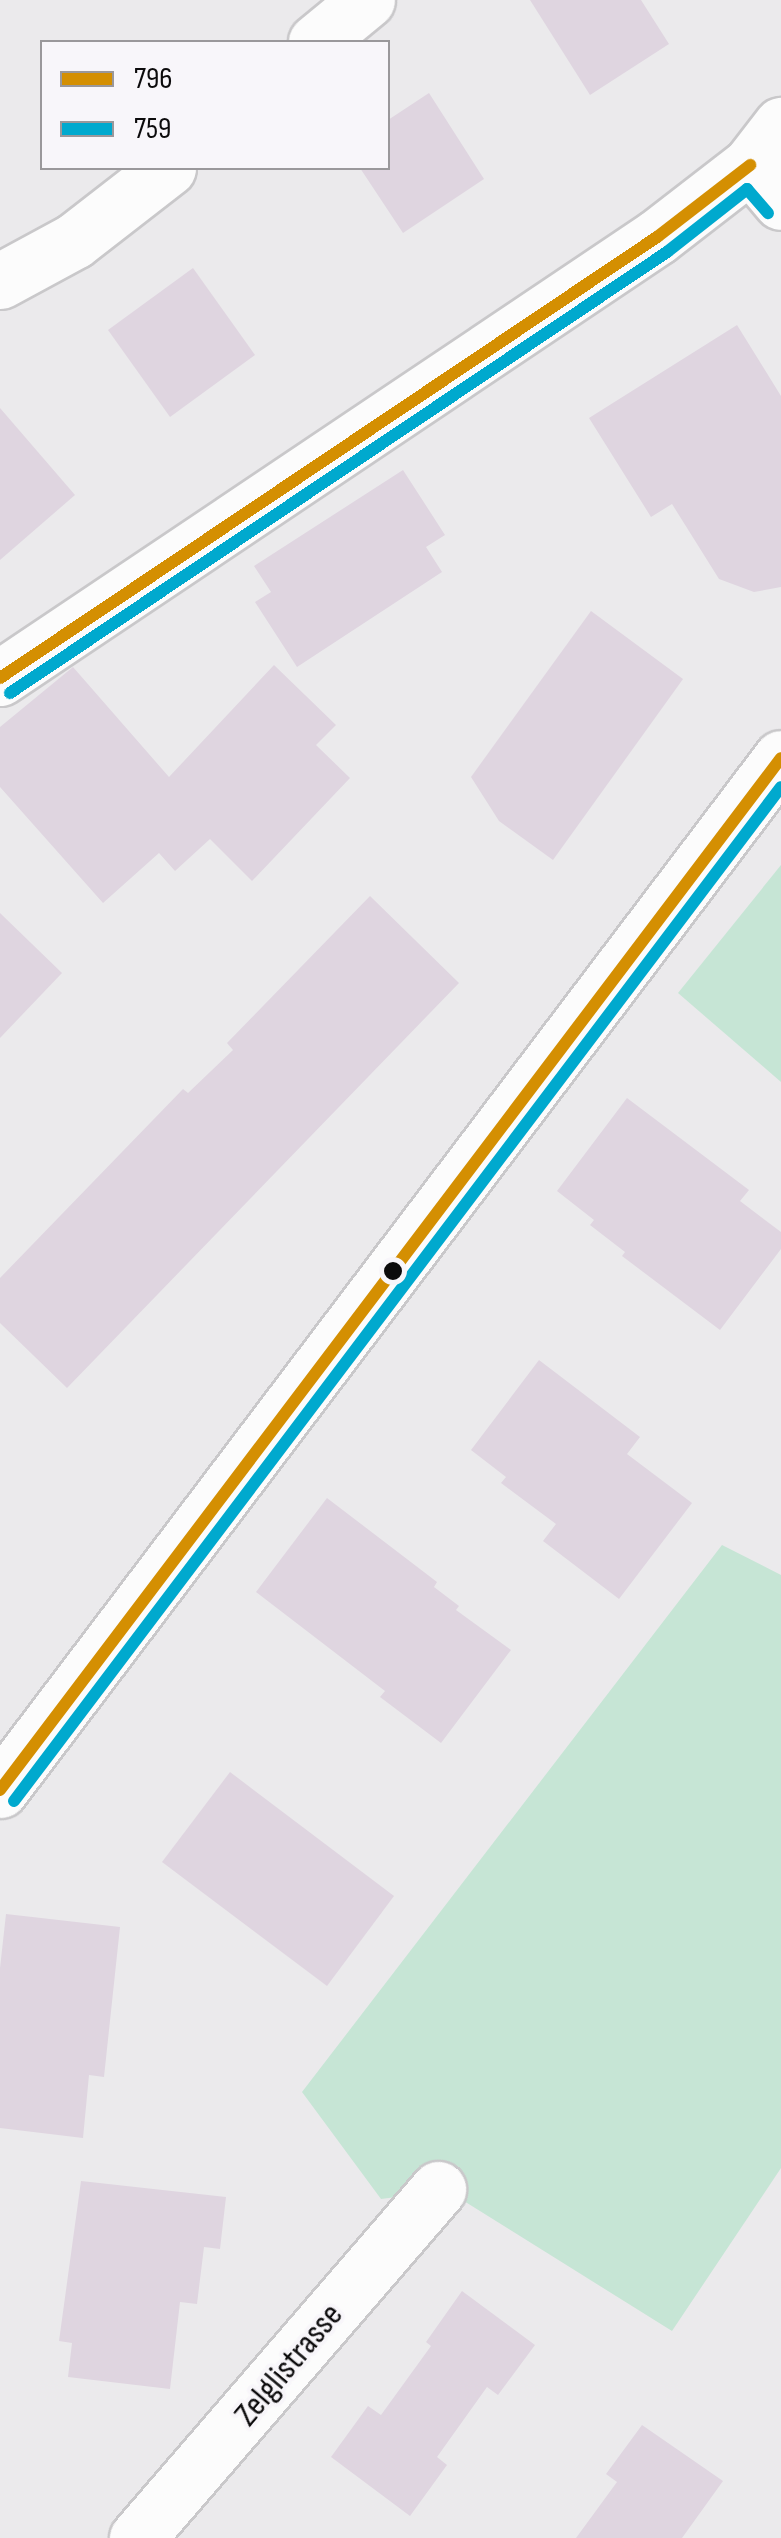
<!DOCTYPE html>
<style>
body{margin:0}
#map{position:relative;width:781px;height:2538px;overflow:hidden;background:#ebeaec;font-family:"Sofia Sans Condensed",sans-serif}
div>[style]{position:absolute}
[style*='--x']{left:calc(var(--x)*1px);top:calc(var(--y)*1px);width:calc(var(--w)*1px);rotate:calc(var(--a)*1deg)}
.green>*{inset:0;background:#c6e5d5}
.building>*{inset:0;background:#dfd5e0}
.roads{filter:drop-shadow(2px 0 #c9c8ca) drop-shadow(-2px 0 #c9c8ca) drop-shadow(0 2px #c9c8ca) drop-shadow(0 -2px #c9c8ca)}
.street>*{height:55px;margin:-27.5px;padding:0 27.5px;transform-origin:27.5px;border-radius:27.5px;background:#fcfcfc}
.secondary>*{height:55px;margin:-27.5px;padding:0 27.5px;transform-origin:27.5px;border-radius:27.5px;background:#fcfcfc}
.bus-1>*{height:12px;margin:-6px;padding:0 6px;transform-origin:6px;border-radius:6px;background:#d48f02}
.bus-2>*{height:12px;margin:-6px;padding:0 6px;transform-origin:6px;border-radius:6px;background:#00a9ce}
.dots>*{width:28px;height:28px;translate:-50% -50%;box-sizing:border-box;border:5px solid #f8f6fa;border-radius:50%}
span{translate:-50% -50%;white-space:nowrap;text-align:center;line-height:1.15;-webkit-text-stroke:8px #f8f6fa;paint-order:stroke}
.street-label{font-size:35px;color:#0c0b0c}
.legend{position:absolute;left:40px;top:40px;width:350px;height:130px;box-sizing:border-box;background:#f8f6fa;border:2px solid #9a989b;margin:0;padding:12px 18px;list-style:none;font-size:30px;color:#0c0b0c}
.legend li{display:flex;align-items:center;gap:20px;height:50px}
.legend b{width:50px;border:2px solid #9a989b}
</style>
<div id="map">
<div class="green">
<div style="clip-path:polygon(781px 865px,781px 1082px,678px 993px)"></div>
<div style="clip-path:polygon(722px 1545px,781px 1575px,781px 2168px,672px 2331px,427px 2178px,412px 2195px,381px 2199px,302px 2092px)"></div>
</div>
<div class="building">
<div style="clip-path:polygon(530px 0,641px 0,669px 44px,590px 95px)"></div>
<div style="clip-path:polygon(429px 93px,484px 179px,403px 233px,360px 168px,388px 168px,388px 120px)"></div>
<div style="clip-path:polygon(193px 268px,255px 355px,170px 417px,108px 330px)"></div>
<div style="clip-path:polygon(737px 325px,781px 396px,781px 587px,754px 592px,719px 579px,672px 504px,651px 517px,589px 418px)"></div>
<div style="clip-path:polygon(0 408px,75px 495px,0 560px)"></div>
<div style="clip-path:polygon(403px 470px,445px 535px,426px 547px,442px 572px,297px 667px,255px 602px,271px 592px,254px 566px)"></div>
<div style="clip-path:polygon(591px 611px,683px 679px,553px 860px,499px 821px,471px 777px)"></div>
<div style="clip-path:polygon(274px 665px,336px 725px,316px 745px,350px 778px,252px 881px,210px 839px,175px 871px,159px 853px,103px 903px,0 787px,0 727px,73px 667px,169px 777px)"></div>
<div style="clip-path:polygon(370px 896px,459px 983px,67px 1388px,0 1323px,0 1278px,183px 1089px,188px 1093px,233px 1050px,227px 1043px)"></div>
<div style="clip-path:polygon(0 913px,62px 973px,0 1038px)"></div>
<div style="clip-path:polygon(627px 1098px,749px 1190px,740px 1201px,781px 1232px,781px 1249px,720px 1330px,622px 1256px,625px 1252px,590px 1225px,594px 1220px,557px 1191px)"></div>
<div style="clip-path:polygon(539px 1360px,640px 1437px,627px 1454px,692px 1503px,619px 1599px,543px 1541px,556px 1524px,501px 1483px,506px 1477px,471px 1450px)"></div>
<div style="clip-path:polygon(327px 1498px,437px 1582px,434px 1587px,459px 1606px,456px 1610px,511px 1650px,441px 1743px,380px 1697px,385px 1691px,256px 1592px)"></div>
<div style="clip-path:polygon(230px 1772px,394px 1896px,327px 1986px,162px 1862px)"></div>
<div style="clip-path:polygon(6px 1914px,120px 1927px,104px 2077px,89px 2075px,83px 2138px,0 2128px,0 1968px)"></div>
<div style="clip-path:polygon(81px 2181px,226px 2197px,220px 2249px,204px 2247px,197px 2304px,180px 2302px,170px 2389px,68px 2377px,72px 2343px,59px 2341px)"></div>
<div style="clip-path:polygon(462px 2291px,535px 2345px,498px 2395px,487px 2387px,437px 2457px,447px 2465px,410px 2516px,331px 2457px,368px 2406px,381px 2415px,431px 2346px,426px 2342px)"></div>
<div style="clip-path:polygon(642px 2425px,723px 2481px,682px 2538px,576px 2538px,617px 2482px,606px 2474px)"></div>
</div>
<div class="roads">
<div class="street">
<div style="--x:316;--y:42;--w:66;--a:-39.5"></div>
<div style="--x:0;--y:281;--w:84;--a:-28.4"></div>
<div style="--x:74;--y:241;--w:119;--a:-37.8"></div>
<div style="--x:137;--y:2538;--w:461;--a:-49.2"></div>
</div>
<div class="secondary">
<div style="--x:750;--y:165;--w:48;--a:50"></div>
<div style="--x:0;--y:678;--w:791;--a:-33.87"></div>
<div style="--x:657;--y:237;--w:118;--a:-37.7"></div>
<div style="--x:750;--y:165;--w:51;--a:-52.2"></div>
<div style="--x:0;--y:1790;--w:1294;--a:-52.88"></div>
</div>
</div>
<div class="bus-1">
<div style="--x:0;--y:678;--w:791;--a:-33.87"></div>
<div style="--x:657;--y:237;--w:118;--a:-37.7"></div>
<div style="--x:0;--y:1790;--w:1294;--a:-52.88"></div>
</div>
<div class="bus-2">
<div style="--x:10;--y:693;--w:791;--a:-33.87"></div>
<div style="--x:667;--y:252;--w:102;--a:-38.2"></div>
<div style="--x:747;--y:189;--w:32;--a:49"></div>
<div style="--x:14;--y:1801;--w:1271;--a:-52.9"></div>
</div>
<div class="dots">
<div style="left:393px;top:1271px;background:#0c0b0c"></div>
</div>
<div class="street-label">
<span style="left:289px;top:2365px;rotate:-50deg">Zelglistrasse</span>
</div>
<ul class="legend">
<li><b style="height:12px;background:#d48f02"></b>796</li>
<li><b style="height:12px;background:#00a9ce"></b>759</li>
</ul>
</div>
